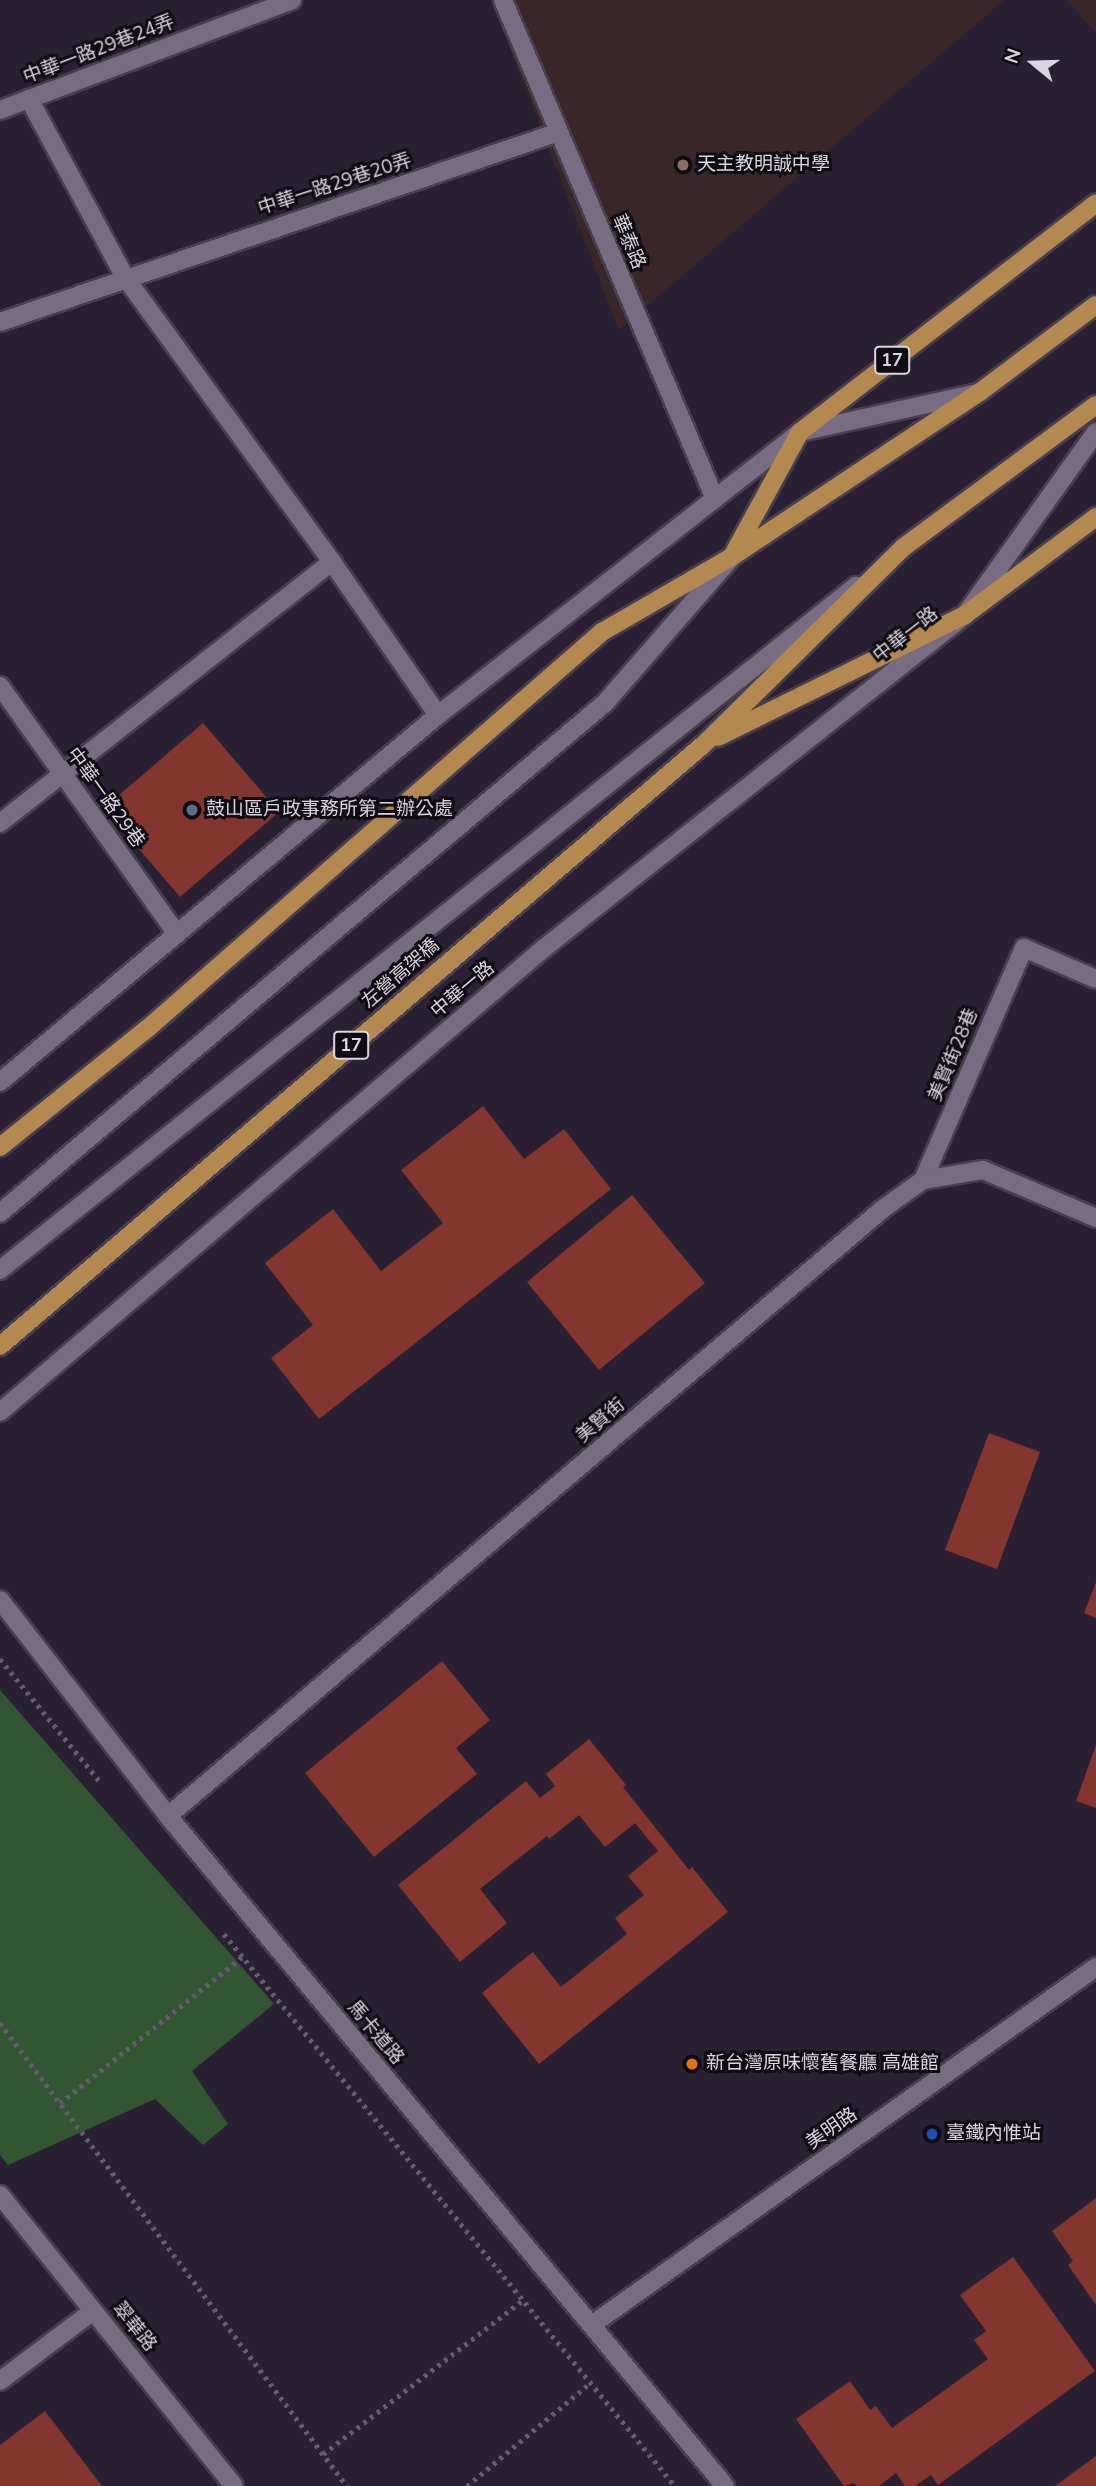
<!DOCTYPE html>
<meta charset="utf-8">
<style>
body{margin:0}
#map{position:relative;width:1096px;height:2486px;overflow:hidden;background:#2a2033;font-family:"Nunito Sans","Noto Sans TC",sans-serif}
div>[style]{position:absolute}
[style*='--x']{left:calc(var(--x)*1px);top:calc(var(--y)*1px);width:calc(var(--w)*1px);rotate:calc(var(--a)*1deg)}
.education>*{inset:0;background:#3a2629}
.green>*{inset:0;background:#335632}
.building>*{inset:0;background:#82362d}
.path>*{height:4.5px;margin-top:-2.25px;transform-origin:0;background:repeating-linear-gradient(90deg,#655c6d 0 3.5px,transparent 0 8.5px)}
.roads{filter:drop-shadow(2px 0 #473e4e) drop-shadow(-2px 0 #473e4e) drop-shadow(0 2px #473e4e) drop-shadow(0 -2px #473e4e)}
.minor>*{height:18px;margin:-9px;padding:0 9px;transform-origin:9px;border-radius:9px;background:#786c83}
.major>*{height:18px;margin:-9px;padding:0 9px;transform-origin:9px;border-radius:9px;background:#b3894f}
.dots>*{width:19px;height:19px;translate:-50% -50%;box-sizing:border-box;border:4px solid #100c14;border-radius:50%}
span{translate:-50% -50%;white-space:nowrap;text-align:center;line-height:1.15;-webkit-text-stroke:6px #100c14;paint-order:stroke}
.shield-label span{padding:2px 5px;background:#100c14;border:2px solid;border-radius:5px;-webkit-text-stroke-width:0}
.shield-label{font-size:18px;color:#dbd4e1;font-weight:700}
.street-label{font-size:19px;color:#dbd4e1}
.poi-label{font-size:19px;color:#dbd4e1}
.left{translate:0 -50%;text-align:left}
.north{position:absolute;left:998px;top:28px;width:70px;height:70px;-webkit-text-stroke:5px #100c14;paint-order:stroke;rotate:289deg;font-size:19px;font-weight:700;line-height:28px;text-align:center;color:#dbd4e1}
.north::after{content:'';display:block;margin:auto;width:24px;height:32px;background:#dbd4e1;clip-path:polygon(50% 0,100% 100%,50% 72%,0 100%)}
</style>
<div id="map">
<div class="education">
<div style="clip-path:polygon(491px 0,1004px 0,619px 330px)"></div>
<div style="clip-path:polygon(1066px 0,1096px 0,1096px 33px)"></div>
</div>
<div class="green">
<div style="clip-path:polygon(0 1690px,274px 2004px,192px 2071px,228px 2124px,203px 2145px,155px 2099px,8px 2165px,0 2155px)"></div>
</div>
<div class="building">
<div style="clip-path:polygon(203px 723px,279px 812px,180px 897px,104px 808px)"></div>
<div style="clip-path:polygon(483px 1106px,524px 1159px,564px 1129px,611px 1189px,319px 1419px,271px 1358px,313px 1325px,265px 1263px,333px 1209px,381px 1271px,443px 1223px,401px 1170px)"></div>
<div style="clip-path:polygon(632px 1195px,705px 1283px,599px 1370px,527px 1282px)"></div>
<div style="clip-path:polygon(989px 1433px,1040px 1452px,997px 1569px,945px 1550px)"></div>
<div style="clip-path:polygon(1096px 1582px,1096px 1618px,1084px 1613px)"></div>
<div style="clip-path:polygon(442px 1661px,490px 1720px,456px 1748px,477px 1774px,374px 1857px,305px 1773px)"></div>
<div style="clip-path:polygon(589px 1739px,626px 1785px,623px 1787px,689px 1870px,692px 1867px,728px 1912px,539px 2064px,482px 1993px,533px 1952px,561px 1987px,627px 1934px,615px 1918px,644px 1895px,628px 1876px,658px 1851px,635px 1823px,605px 1847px,579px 1815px,549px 1839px,547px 1836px,480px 1889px,507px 1923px,460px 1962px,398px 1885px,526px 1781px,540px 1798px,555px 1786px,546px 1774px)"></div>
<div style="clip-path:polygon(1096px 1745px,1096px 1808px,1076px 1801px)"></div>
<div style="clip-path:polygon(1096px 2198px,1096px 2305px,1068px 2265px,1073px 2261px,1052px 2231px)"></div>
<div style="clip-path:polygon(1013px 2257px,1095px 2371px,938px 2485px,931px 2475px,915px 2486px,905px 2486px,896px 2473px,879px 2486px,857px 2486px,854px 2483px,844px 2486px,796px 2419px,850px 2381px,870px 2410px,876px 2406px,892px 2428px,988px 2359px,974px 2340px,986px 2331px,960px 2295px)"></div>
<div style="clip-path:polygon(45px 2411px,102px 2486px,0 2486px,0 2445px)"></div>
<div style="clip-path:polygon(1096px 2456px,1096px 2486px,1055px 2486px)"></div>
</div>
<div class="path">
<div style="--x:0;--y:1659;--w:160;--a:50.8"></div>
<div style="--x:224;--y:1934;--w:713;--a:50.75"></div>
<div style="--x:0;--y:2023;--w:579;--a:53.15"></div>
<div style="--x:60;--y:2103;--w:233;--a:-38.7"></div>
<div style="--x:323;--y:2454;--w:251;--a:-37.6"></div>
<div style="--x:467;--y:2486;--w:159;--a:-39.9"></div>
</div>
<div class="roads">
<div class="minor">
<div style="--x:503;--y:0;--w:542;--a:66.98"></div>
<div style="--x:29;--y:99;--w:202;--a:61.7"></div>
<div style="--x:125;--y:277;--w:352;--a:54"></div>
<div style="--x:0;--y:110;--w:312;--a:-20.6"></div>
<div style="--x:0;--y:322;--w:590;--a:-18.77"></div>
<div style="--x:0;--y:686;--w:305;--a:54.5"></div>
<div style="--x:0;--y:823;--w:422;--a:-38.2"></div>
<div style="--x:332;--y:562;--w:186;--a:55.3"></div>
<div style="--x:0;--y:1082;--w:571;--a:-39.96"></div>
<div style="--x:438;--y:715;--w:459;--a:-38"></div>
<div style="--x:800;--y:432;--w:181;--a:-12.4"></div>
<div style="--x:923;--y:1180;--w:253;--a:-66.5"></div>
<div style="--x:1024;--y:948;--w:78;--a:23.3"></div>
<div style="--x:0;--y:1213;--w:791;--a:-40.13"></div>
<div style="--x:605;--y:703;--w:191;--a:-49"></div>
<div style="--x:0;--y:1270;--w:1096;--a:-38.63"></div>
<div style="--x:0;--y:1412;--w:714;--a:-40.45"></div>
<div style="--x:543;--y:949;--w:538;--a:-38.36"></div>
<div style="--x:965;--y:615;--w:225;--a:-54.4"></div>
<div style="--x:0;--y:1600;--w:274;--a:52.1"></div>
<div style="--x:168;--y:1816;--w:871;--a:50.26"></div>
<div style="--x:168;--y:1816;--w:939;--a:-40.34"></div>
<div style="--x:884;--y:1208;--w:48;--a:-35.7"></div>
<div style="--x:923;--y:1180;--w:61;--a:-9.5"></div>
<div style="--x:983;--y:1170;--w:123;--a:23"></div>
<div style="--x:0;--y:2195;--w:373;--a:51.2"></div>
<div style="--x:593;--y:2324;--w:617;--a:-35.36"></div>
<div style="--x:0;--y:2381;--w:116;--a:-37"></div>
</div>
<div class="major">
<div style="--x:734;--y:553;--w:138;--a:-61.4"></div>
<div style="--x:800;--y:432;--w:374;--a:-37.7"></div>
<div style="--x:718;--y:737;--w:275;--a:-26.3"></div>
<div style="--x:965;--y:615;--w:164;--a:-36.8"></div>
<div style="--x:0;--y:1147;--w:189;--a:-38.8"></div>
<div style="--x:147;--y:1029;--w:604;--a:-41.11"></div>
<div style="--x:602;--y:632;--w:151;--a:-30.1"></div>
<div style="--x:733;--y:556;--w:296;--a:-33.6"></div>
<div style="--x:980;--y:392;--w:145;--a:-36.9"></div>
<div style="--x:0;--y:1346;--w:925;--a:-40.53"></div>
<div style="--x:703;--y:745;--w:282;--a:-44.6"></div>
<div style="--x:904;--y:547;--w:239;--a:-36.5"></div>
</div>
</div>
<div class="dots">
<div style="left:683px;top:165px;background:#8d6e63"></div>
<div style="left:192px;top:810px;background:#5c6f8a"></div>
<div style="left:692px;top:2064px;background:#e8710a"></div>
<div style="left:932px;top:2134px;background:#1a4fb4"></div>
</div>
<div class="shield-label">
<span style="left:892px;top:360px">17</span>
<span style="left:351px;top:1045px">17</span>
</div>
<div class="street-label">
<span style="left:99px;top:50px;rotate:-21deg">中華一路29巷24弄</span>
<span style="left:335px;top:185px;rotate:-18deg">中華一路29巷20弄</span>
<span style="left:628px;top:242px;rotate:67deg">華泰路</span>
<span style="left:906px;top:635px;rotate:-38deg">中華一路</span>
<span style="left:105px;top:798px;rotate:54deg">中華一路29巷</span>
<span style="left:401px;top:974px;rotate:-41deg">左營高架橋</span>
<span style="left:463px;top:990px;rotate:-40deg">中華一路</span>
<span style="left:954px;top:1055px;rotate:-67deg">美賢街28巷</span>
<span style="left:601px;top:1421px;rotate:-40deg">美賢街</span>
<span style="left:375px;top:2033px;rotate:50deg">馬卡道路</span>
<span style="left:832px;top:2129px;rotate:-35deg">美明路</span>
<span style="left:134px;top:2327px;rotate:51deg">翠華路</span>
</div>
<div class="poi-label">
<span class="left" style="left:697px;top:165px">天主教明誠中學</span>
<span class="left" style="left:206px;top:810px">鼓山區戶政事務所第二辦公處</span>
<span class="left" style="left:706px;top:2064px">新台灣原味懷舊餐廳 高雄館</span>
<span class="left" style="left:946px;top:2134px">臺鐵內惟站</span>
</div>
<div class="north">N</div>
</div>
